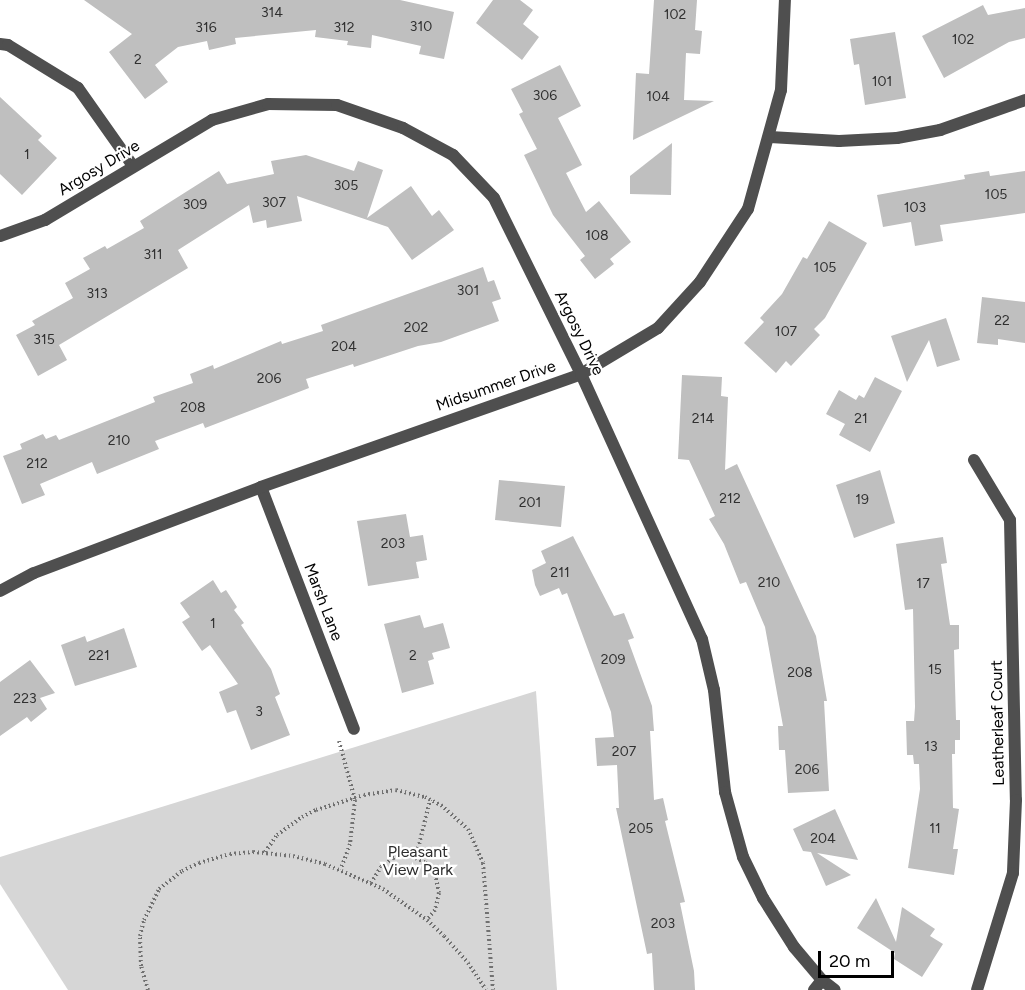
<!DOCTYPE html>
<style>
body{margin:0}
#map{position:relative;width:1025px;height:990px;overflow:hidden;background:#fff;font-family:Figtree,sans-serif}
div>[style]{position:absolute}
[style*='--x']{left:calc(var(--x)*1px);top:calc(var(--y)*1px);width:calc(var(--w)*1px);rotate:calc(var(--a)*1deg)}
.green>*{inset:0;background:#d6d6d6}
.building>*{inset:0;background:#bfbfbf}
.path>*{height:4px;margin-top:-2px;transform-origin:0;background:repeating-linear-gradient(90deg,#717171 0 1.5px,transparent 0 4.5px)}
.street>*{height:12px;margin:-6px;padding:0 6px;transform-origin:6px;border-radius:6px;background:#4f4f4f}
span{translate:-50% -50%;white-space:nowrap;text-align:center;line-height:1.15;-webkit-text-stroke:4.5px #fff;paint-order:stroke}
.number-label{font-size:14px;color:#303030}
.number-label span{-webkit-text-stroke-width:0}
.street-label{font-size:16px;color:#000}
.park-label{font-size:16px;color:#2d2d2d}
.scale{position:absolute;left:818px;top:951px;width:76px;height:27px;box-sizing:border-box;border:3px solid #000;border-top:0;padding-left:8px;font-size:18px;line-height:21px;white-space:nowrap;color:#000;-webkit-text-stroke:4px #fff;paint-order:stroke}
</style>
<div id="map">
<div class="green">
<div style="clip-path:polygon(536px 691px,557px 990px,68px 990px,0 884px,0 857px)"></div>
</div>
<div class="building">
<div style="clip-path:polygon(84px 0,400px 0,454px 12px,444px 59px,419px 54px,421px 46px,372px 35px,371px 48px,347px 45px,348px 41px,315px 37px,316px 30px,235px 38px,236px 44px,209px 50px,207px 41px,178px 47px,155px 65px,168px 82px,145px 99px,109px 52px,132px 34px)"></div>
<div style="clip-path:polygon(493px 0,520px 0,533px 10px,523px 24px,539px 37px,522px 60px,476px 23px)"></div>
<div style="clip-path:polygon(654px 0,697px 0,695px 30px,702px 31px,700px 54px,686px 53px,684px 100px,714px 101px,633px 140px,636px 73px,649px 74px)"></div>
<div style="clip-path:polygon(983px 5px,988px 15px,1025px 8px,1025px 38px,1009px 42px,944px 78px,922px 36px)"></div>
<div style="clip-path:polygon(895px 32px,906px 98px,865px 105px,859px 64px,854px 65px,850px 39px)"></div>
<div style="clip-path:polygon(560px 65px,581px 106px,558px 118px,582px 165px,566px 173px,586px 212px,599px 201px,631px 242px,610px 259px,614px 264px,595px 279px,580px 260px,585px 256px,553px 215px,524px 155px,537px 149px,519px 114px,523px 112px,511px 89px)"></div>
<div style="clip-path:polygon(0 97px,42px 136px,38px 140px,57px 158px,22px 195px,0 174px)"></div>
<div style="clip-path:polygon(672px 143px,671px 195px,630px 194px,630px 176px)"></div>
<div style="clip-path:polygon(306px 155px,354px 171px,358px 161px,383px 170px,367px 218px,411px 186px,432px 216px,439px 210px,454px 230px,412px 260px,388px 227px,297px 196px,302px 221px,267px 228px,266px 220px,253px 223px,249px 205px,178px 250px,188px 268px,59px 345px,67px 360px,38px 376px,16px 335px,35px 325px,32px 321px,73px 298px,65px 283px,90px 269px,83px 258px,105px 246px,107px 249px,144px 228px,140px 221px,219px 171px,227px 184px,274px 174px,271px 161px)"></div>
<div style="clip-path:polygon(989px 171px,990px 176px,1025px 171px,1025px 213px,940px 225px,943px 241px,915px 246px,911px 222px,883px 227px,877px 195px,965px 179px,964px 175px)"></div>
<div style="clip-path:polygon(829px 221px,867px 243px,825px 318px,814px 329px,820px 335px,791px 366px,786px 361px,776px 373px,744px 343px,764px 322px,760px 318px,782px 294px,803px 257px,807px 259px)"></div>
<div style="clip-path:polygon(483px 267px,488px 282px,494px 280px,501px 299px,492px 302px,499px 321px,441px 342px,418px 346px,354px 367px,353px 364px,306px 379px,309px 388px,205px 428px,203px 423px,155px 441px,159px 449px,97px 474px,92px 462px,40px 484px,45px 495px,22px 504px,3px 456px,22px 449px,20px 444px,43px 434px,46px 439px,56px 435px,59px 440px,155px 402px,153px 397px,193px 383px,190px 374px,213px 365px,214px 369px,281px 341px,282px 344px,323px 331px,321px 325px)"></div>
<div style="clip-path:polygon(982px 297px,1025px 302px,1025px 343px,998px 339px,998px 345px,977px 343px)"></div>
<div style="clip-path:polygon(946px 318px,960px 360px,937px 367px,929px 340px,907px 382px,891px 336px)"></div>
<div style="clip-path:polygon(682px 375px,722px 377px,721px 396px,728px 397px,725px 470px,737px 464px,816px 636px,827px 701px,824px 701px,829px 791px,788px 793px,785px 750px,779px 750px,778px 726px,783px 726px,765px 627px,746px 582px,740px 584px,724px 544px,709px 519px,715px 516px,689px 460px,678px 459px)"></div>
<div style="clip-path:polygon(875px 377px,902px 391px,870px 452px,839px 435px,845px 424px,826px 414px,839px 390px,856px 400px,859px 395px,864px 398px)"></div>
<div style="clip-path:polygon(880px 470px,895px 523px,854px 538px,836px 485px)"></div>
<div style="clip-path:polygon(499px 480px,565px 486px,561px 527px,495px 520px)"></div>
<div style="clip-path:polygon(406px 514px,410px 537px,423px 535px,427px 560px,416px 562px,419px 578px,368px 586px,357px 521px)"></div>
<div style="clip-path:polygon(573px 536px,614px 616px,624px 613px,634px 638px,628px 640px,652px 706px,654px 731px,650px 731px,654px 800px,663px 798px,668px 820px,665px 821px,685px 902px,680px 903px,694px 971px,695px 990px,654px 990px,652px 953px,647px 954px,616px 808px,619px 808px,617px 765px,597px 766px,595px 738px,614px 737px,611px 712px,567px 593px,562px 595px,559px 588px,540px 596px,535px 585px,532px 570px,546px 563px,541px 551px)"></div>
<div style="clip-path:polygon(943px 537px,947px 563px,941px 564px,950px 625px,959px 625px,959px 649px,954px 650px,956px 720px,960px 720px,960px 740px,955px 740px,955px 754px,952px 754px,953px 808px,959px 809px,953px 849px,958px 849px,954px 875px,908px 868px,920px 789px,919px 764px,914px 764px,913px 755px,907px 755px,906px 721px,914px 721px,915px 707px,913px 609px,905px 610px,896px 544px)"></div>
<div style="clip-path:polygon(213px 580px,221px 593px,226px 590px,237px 607px,234px 610px,244px 623px,241px 625px,271px 669px,280px 694px,275px 697px,290px 735px,251px 750px,236px 710px,227px 713px,219px 692px,238px 684px,210px 645px,202px 651px,182px 622px,190px 617px,180px 603px)"></div>
<div style="clip-path:polygon(420px 615px,424px 628px,443px 623px,450px 648px,432px 653px,434px 659px,428px 661px,434px 684px,402px 693px,384px 624px)"></div>
<div style="clip-path:polygon(124px 628px,137px 667px,75px 686px,61px 645px,85px 636px,87px 642px)"></div>
<div style="clip-path:polygon(30px 660px,55px 693px,40px 698px,47px 709px,31px 722px,27px 717px,0 736px,0 682px)"></div>
<div style="clip-path:polygon(835px 809px,858px 860px,817px 853px,851px 875px,826px 886px,811px 852px,803px 851px,793px 829px)"></div>
<div style="clip-path:polygon(876px 898px,896px 942px,902px 907px,935px 929px,930px 936px,943px 944px,922px 977px,894px 959px,895px 953px,857px 928px)"></div>
</div>
<div class="path">
<div style="--x:339;--y:741;--w:61;--a:74.8"></div>
<div style="--x:355;--y:800;--w:44;--a:96.5"></div>
<div style="--x:350;--y:844;--w:27;--a:110"></div>
<div style="--x:265;--y:852;--w:21;--a:-55"></div>
<div style="--x:277;--y:835;--w:31;--a:-36"></div>
<div style="--x:302;--y:817;--w:16;--a:-27"></div>
<div style="--x:316;--y:810;--w:50;--a:-17.4"></div>
<div style="--x:364;--y:795;--w:32;--a:-9"></div>
<div style="--x:396;--y:790;--w:30;--a:14"></div>
<div style="--x:425;--y:797;--w:18;--a:27"></div>
<div style="--x:441;--y:805;--w:36;--a:42"></div>
<div style="--x:468;--y:829;--w:37;--a:66"></div>
<div style="--x:483;--y:863;--w:127;--a:85.5"></div>
<div style="--x:416;--y:857;--w:59;--a:-76.2"></div>
<div style="--x:371;--y:883;--w:19;--a:-58"></div>
<div style="--x:381;--y:867;--w:15;--a:-37"></div>
<div style="--x:393;--y:858;--w:14;--a:-12"></div>
<div style="--x:407;--y:855;--w:19;--a:21"></div>
<div style="--x:425;--y:862;--w:16;--a:50"></div>
<div style="--x:435;--y:874;--w:19;--a:78"></div>
<div style="--x:439;--y:893;--w:17;--a:103"></div>
<div style="--x:435;--y:910;--w:13;--a:129"></div>
<div style="--x:148;--y:990;--w:25;--a:-106"></div>
<div style="--x:141;--y:966;--w:30;--a:-92"></div>
<div style="--x:140;--y:936;--w:16;--a:-76"></div>
<div style="--x:144;--y:920;--w:34;--a:-64"></div>
<div style="--x:159;--y:889;--w:29;--a:-38"></div>
<div style="--x:182;--y:871;--w:19;--a:-25"></div>
<div style="--x:199;--y:863;--w:32;--a:-16"></div>
<div style="--x:230;--y:854;--w:23;--a:-5"></div>
<div style="--x:253;--y:852;--w:40;--a:5.7"></div>
<div style="--x:293;--y:856;--w:33;--a:14"></div>
<div style="--x:325;--y:864;--w:63;--a:23.3"></div>
<div style="--x:383;--y:889;--w:54;--a:35.2"></div>
<div style="--x:427;--y:920;--w:23;--a:43"></div>
<div style="--x:444;--y:936;--w:36;--a:48"></div>
<div style="--x:468;--y:963;--w:32;--a:56"></div>
</div>
<div class="street">
<div style="--x:0;--y:44;--w:8;--a:7"></div>
<div style="--x:8;--y:45;--w:82;--a:31.6"></div>
<div style="--x:78;--y:88;--w:95;--a:54.8"></div>
<div style="--x:770;--y:137;--w:69;--a:3.3"></div>
<div style="--x:839;--y:141;--w:58;--a:-3"></div>
<div style="--x:897;--y:138;--w:44;--a:-10.5"></div>
<div style="--x:940;--y:130;--w:90;--a:-19.4"></div>
<div style="--x:0;--y:236;--w:48;--a:-19.6"></div>
<div style="--x:45;--y:220;--w:195;--a:-30.9"></div>
<div style="--x:212;--y:120;--w:58;--a:-15.9"></div>
<div style="--x:268;--y:104;--w:69;--a:0.8"></div>
<div style="--x:337;--y:105;--w:70;--a:19.2"></div>
<div style="--x:403;--y:128;--w:57;--a:28.4"></div>
<div style="--x:453;--y:155;--w:59;--a:46.4"></div>
<div style="--x:494;--y:198;--w:196;--a:63.7"></div>
<div style="--x:581;--y:374;--w:291;--a:65.5"></div>
<div style="--x:702;--y:639;--w:52;--a:76.8"></div>
<div style="--x:714;--y:690;--w:103;--a:83.8"></div>
<div style="--x:725;--y:792;--w:67;--a:74.5"></div>
<div style="--x:743;--y:857;--w:46;--a:64"></div>
<div style="--x:763;--y:898;--w:58;--a:57.7"></div>
<div style="--x:794;--y:947;--w:43;--a:49.7"></div>
<div style="--x:822;--y:980;--w:16;--a:38"></div>
<div style="--x:974;--y:460;--w:70;--a:59"></div>
<div style="--x:1010;--y:520;--w:280;--a:88.8"></div>
<div style="--x:1016;--y:800;--w:73;--a:92.4"></div>
<div style="--x:1013;--y:873;--w:122;--a:107.1"></div>
<div style="--x:261;--y:487;--w:259;--a:69"></div>
<div style="--x:0;--y:591;--w:38;--a:-28"></div>
<div style="--x:34;--y:573;--w:243;--a:-20.7"></div>
<div style="--x:261;--y:487;--w:339;--a:-19.4"></div>
<div style="--x:581;--y:374;--w:90;--a:-30.9"></div>
<div style="--x:658;--y:328;--w:62;--a:-47.6"></div>
<div style="--x:700;--y:282;--w:87;--a:-56.7"></div>
<div style="--x:748;--y:209;--w:123;--a:-74.5"></div>
<div style="--x:781;--y:90;--w:90;--a:-87.5"></div>
<div style="--x:814;--y:990;--w:13;--a:-51"></div>
</div>
<div class="number-label">
<span style="left:272px;top:13px">314</span>
<span style="left:675px;top:15px">102</span>
<span style="left:421px;top:27px">310</span>
<span style="left:206px;top:28px">316</span>
<span style="left:344px;top:28px">312</span>
<span style="left:963px;top:40px">102</span>
<span style="left:138px;top:60px">2</span>
<span style="left:882px;top:82px">101</span>
<span style="left:545px;top:96px">306</span>
<span style="left:658px;top:97px">104</span>
<span style="left:27px;top:155px">1</span>
<span style="left:346px;top:186px">305</span>
<span style="left:996px;top:195px">105</span>
<span style="left:274px;top:203px">307</span>
<span style="left:195px;top:205px">309</span>
<span style="left:915px;top:208px">103</span>
<span style="left:597px;top:236px">108</span>
<span style="left:153px;top:255px">311</span>
<span style="left:825px;top:268px">105</span>
<span style="left:468px;top:291px">301</span>
<span style="left:97px;top:294px">313</span>
<span style="left:1002px;top:321px">22</span>
<span style="left:416px;top:328px">202</span>
<span style="left:786px;top:332px">107</span>
<span style="left:44px;top:340px">315</span>
<span style="left:344px;top:347px">204</span>
<span style="left:269px;top:379px">206</span>
<span style="left:193px;top:408px">208</span>
<span style="left:703px;top:419px">214</span>
<span style="left:861px;top:419px">21</span>
<span style="left:119px;top:441px">210</span>
<span style="left:37px;top:464px">212</span>
<span style="left:730px;top:499px">212</span>
<span style="left:862px;top:500px">19</span>
<span style="left:530px;top:503px">201</span>
<span style="left:393px;top:544px">203</span>
<span style="left:560px;top:573px">211</span>
<span style="left:769px;top:583px">210</span>
<span style="left:923px;top:584px">17</span>
<span style="left:213px;top:624px">1</span>
<span style="left:99px;top:656px">221</span>
<span style="left:413px;top:656px">2</span>
<span style="left:613px;top:660px">209</span>
<span style="left:935px;top:670px">15</span>
<span style="left:800px;top:673px">208</span>
<span style="left:25px;top:699px">223</span>
<span style="left:259px;top:712px">3</span>
<span style="left:931px;top:747px">13</span>
<span style="left:624px;top:752px">207</span>
<span style="left:807px;top:770px">206</span>
<span style="left:641px;top:829px">205</span>
<span style="left:935px;top:829px">11</span>
<span style="left:823px;top:839px">204</span>
<span style="left:663px;top:924px">203</span>
</div>
<div class="street-label">
<span style="left:99px;top:168px;rotate:-31deg">Argosy Drive</span>
<span style="left:579px;top:333px;rotate:64deg">Argosy Drive</span>
<span style="left:496px;top:386px;rotate:-19deg">Midsummer Drive</span>
<span style="left:323px;top:602px;rotate:69deg">Marsh Lane</span>
<span style="left:998px;top:723px;rotate:-91deg">Leatherleaf Court</span>
</div>
<div class="park-label">
<span style="left:418px;top:861px">Pleasant<br>View Park</span>
</div>
<div class="scale">20 m</div>
</div>
